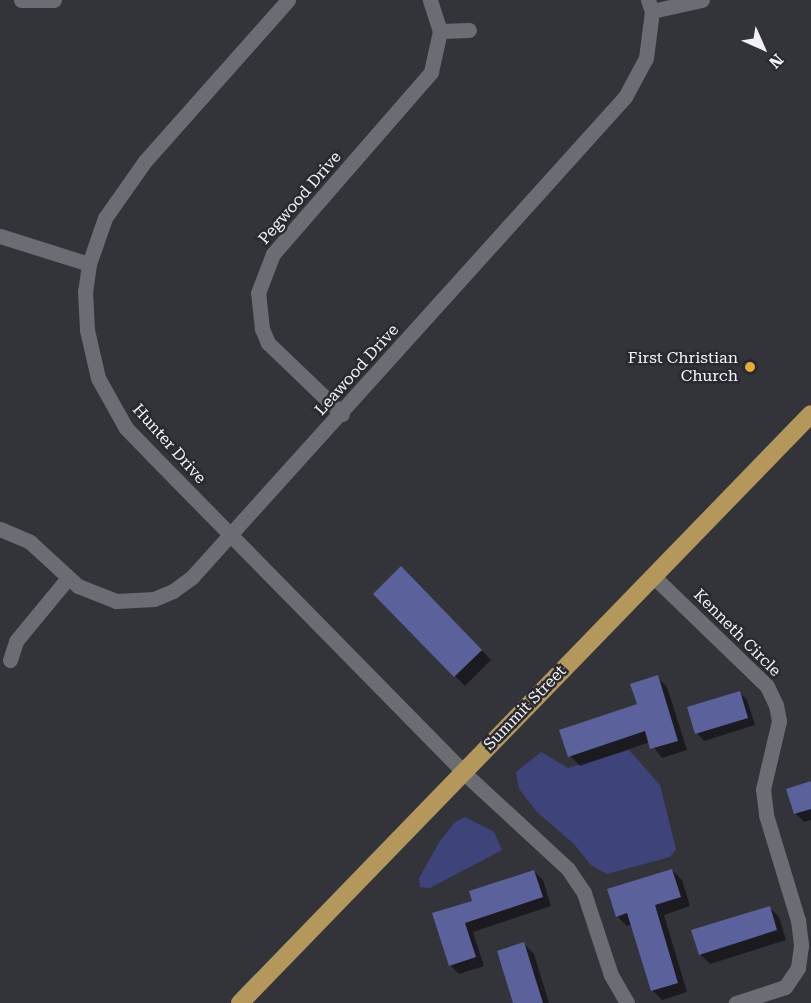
<!DOCTYPE html>
<style>
body{margin:0}
#map{position:relative;width:811px;height:1003px;overflow:hidden;background:#33343a;font-family:"Roboto Serif",serif}
div>[style]{position:absolute}
[style*='--x']{left:calc(var(--x)*1px);top:calc(var(--y)*1px);width:calc(var(--w)*1px);rotate:calc(var(--a)*1deg)}
.water>*{inset:0;background:#3e437a}
.shadow>*{inset:0;background:#0007}
.building>*{inset:0;background:#5b619a}
.minor>*{height:15px;margin:-7.5px;padding:0 7.5px;transform-origin:7.5px;border-radius:7.5px;background:#6b6d74}
.major>*{height:18px;margin:-9px;padding:0 9px;transform-origin:9px;border-radius:9px;background:#b4985b}
.dots>*{width:16px;height:16px;translate:-50% -50%;box-sizing:border-box;border:3px solid #292a30;border-radius:50%}
span{translate:-50% -50%;white-space:nowrap;text-align:center;line-height:1.15;-webkit-text-stroke:5px #292a30;paint-order:stroke}
.street-label{font-size:16px;color:#f3f3f7}
.poi-label{font-size:16px;color:#f3f3f7}
.right{translate:-100% -50%;text-align:right}
.north{position:absolute;left:733px;top:18px;width:60px;height:60px;-webkit-text-stroke:4px #292a30;paint-order:stroke;rotate:135deg;font-size:16px;font-weight:700;line-height:24px;text-align:center;color:#f3f3f7}
.north::after{content:'';display:block;margin:auto;width:21px;height:27px;background:#f3f3f7;clip-path:polygon(50% 0,100% 100%,50% 72%,0 100%)}
</style>
<div id="map">
<div class="water">
<div style="clip-path:polygon(629px 750px,660px 785px,676px 849px,670px 857px,607px 874px,591px 865px,574px 844px,537px 812px,519px 789px,516px 772px,541px 752px,568px 768px)"></div>
<div style="clip-path:polygon(465px 817px,494px 832px,502px 850px,430px 888px,420px 887px,419px 878px,440px 841px,455px 822px)"></div>
</div>
<div class="shadow">
<div style="clip-path:polygon(401px 568px,491px 660px,465px 686px,375px 594px)"></div>
<div style="clip-path:polygon(657px 677px,667px 687px,687px 750px,662px 758px,650px 742px,580px 766px,570px 756px,638px 705px)"></div>
<div style="clip-path:polygon(739px 692px,747px 700px,755px 725px,704px 741px,697px 733px)"></div>
<div style="clip-path:polygon(811px 783px,811px 820px,804px 822px,795px 813px)"></div>
<div style="clip-path:polygon(672px 870px,682px 880px,690px 906px,664px 915px,687px 992px,662px 1000px,652px 990px,632px 924px,627px 926px,617px 916px)"></div>
<div style="clip-path:polygon(534px 871px,543px 880px,551px 906px,473px 932px,484px 966px,459px 974px,450px 965px,434px 914px,474px 902px)"></div>
<div style="clip-path:polygon(769px 907px,779px 917px,786px 940px,710px 964px,700px 954px)"></div>
<div style="clip-path:polygon(524px 944px,534px 954px,549px 1003px,515px 1003px)"></div>
</div>
<div class="building">
<div style="clip-path:polygon(401px 566px,482px 650px,454px 677px,373px 594px)"></div>
<div style="clip-path:polygon(658px 675px,678px 741px,650px 749px,645px 731px,568px 757px,559px 730px,637px 704px,630px 684px)"></div>
<div style="clip-path:polygon(740px 691px,748px 718px,695px 734px,687px 707px)"></div>
<div style="clip-path:polygon(811px 781px,811px 809px,794px 814px,786px 789px)"></div>
<div style="clip-path:polygon(672px 869px,681px 897px,655px 905px,678px 983px,651px 991px,627px 913px,616px 917px,607px 889px)"></div>
<div style="clip-path:polygon(534px 870px,543px 897px,465px 923px,476px 957px,449px 966px,432px 913px,472px 901px,469px 891px)"></div>
<div style="clip-path:polygon(770px 906px,777px 930px,699px 955px,691px 930px)"></div>
<div style="clip-path:polygon(524px 942px,543px 1003px,513px 1003px,497px 951px)"></div>
</div>
<div class="minor">
<div style="--x:21;--y:0;--w:33;--a:0"></div>
<div style="--x:288;--y:0;--w:215;--a:131.6"></div>
<div style="--x:145;--y:161;--w:70;--a:125.1"></div>
<div style="--x:105;--y:218;--w:49;--a:109.2"></div>
<div style="--x:89;--y:264;--w:27;--a:98"></div>
<div style="--x:85;--y:291;--w:39;--a:87"></div>
<div style="--x:87;--y:330;--w:49;--a:77.1"></div>
<div style="--x:98;--y:378;--w:57;--a:60.8"></div>
<div style="--x:126;--y:428;--w:39;--a:46"></div>
<div style="--x:153;--y:456;--w:443;--a:45.5"></div>
<div style="--x:463;--y:772;--w:143;--a:42.7"></div>
<div style="--x:568;--y:869;--w:29;--a:56"></div>
<div style="--x:584;--y:893;--w:86;--a:71.8"></div>
<div style="--x:611;--y:975;--w:32;--a:60"></div>
<div style="--x:652;--y:11;--w:51;--a:-12.4"></div>
<div style="--x:440;--y:31;--w:29;--a:-2"></div>
<div style="--x:0;--y:236;--w:93;--a:17.5"></div>
<div style="--x:342;--y:414;--w:103;--a:-136.2"></div>
<div style="--x:268;--y:343;--w:15;--a:-113"></div>
<div style="--x:262;--y:329;--w:36;--a:-96"></div>
<div style="--x:258;--y:293;--w:42;--a:-69"></div>
<div style="--x:273;--y:254;--w:241;--a:-49"></div>
<div style="--x:431;--y:72;--w:42;--a:-77.6"></div>
<div style="--x:440;--y:31;--w:33;--a:-108"></div>
<div style="--x:0;--y:529;--w:33;--a:23"></div>
<div style="--x:30;--y:542;--w:65;--a:42.5"></div>
<div style="--x:78;--y:586;--w:41;--a:21.5"></div>
<div style="--x:116;--y:601;--w:38;--a:-3"></div>
<div style="--x:154;--y:599;--w:21;--a:-23"></div>
<div style="--x:173;--y:591;--w:24;--a:-36"></div>
<div style="--x:192;--y:577;--w:646;--a:-47.95"></div>
<div style="--x:625;--y:97;--w:44;--a:-61.7"></div>
<div style="--x:646;--y:58;--w:47;--a:-82.7"></div>
<div style="--x:652;--y:11;--w:12;--a:-110"></div>
<div style="--x:653;--y:576;--w:158;--a:44"></div>
<div style="--x:767;--y:686;--w:21;--a:65"></div>
<div style="--x:776;--y:705;--w:16;--a:79"></div>
<div style="--x:779;--y:721;--w:70;--a:103.2"></div>
<div style="--x:763;--y:789;--w:26;--a:83"></div>
<div style="--x:766;--y:815;--w:110;--a:73.1"></div>
<div style="--x:798;--y:920;--w:26;--a:83"></div>
<div style="--x:801;--y:946;--w:22;--a:98"></div>
<div style="--x:798;--y:968;--w:23;--a:124"></div>
<div style="--x:785;--y:987;--w:52;--a:161.9"></div>
<div style="--x:10;--y:660;--w:20;--a:-72"></div>
<div style="--x:16;--y:641;--w:82;--a:-50.5"></div>
</div>
<div class="major">
<div style="--x:240;--y:1003;--w:820;--a:-45.89"></div>
</div>
<div class="dots">
<div style="left:750px;top:367px;background:#e2af34"></div>
</div>
<div class="street-label">
<span style="left:300px;top:198px;rotate:-49deg">Pegwood Drive</span>
<span style="left:357px;top:370px;rotate:-48deg">Leawood Drive</span>
<span style="left:169px;top:444px;rotate:48deg">Hunter Drive</span>
<span style="left:737px;top:633px;rotate:45deg">Kenneth Circle</span>
<span style="left:525px;top:708px;rotate:-46deg">Summit Street</span>
</div>
<div class="poi-label">
<span class="right" style="left:738px;top:367px">First Christian<br>Church</span>
</div>
<div class="north">N</div>
</div>
